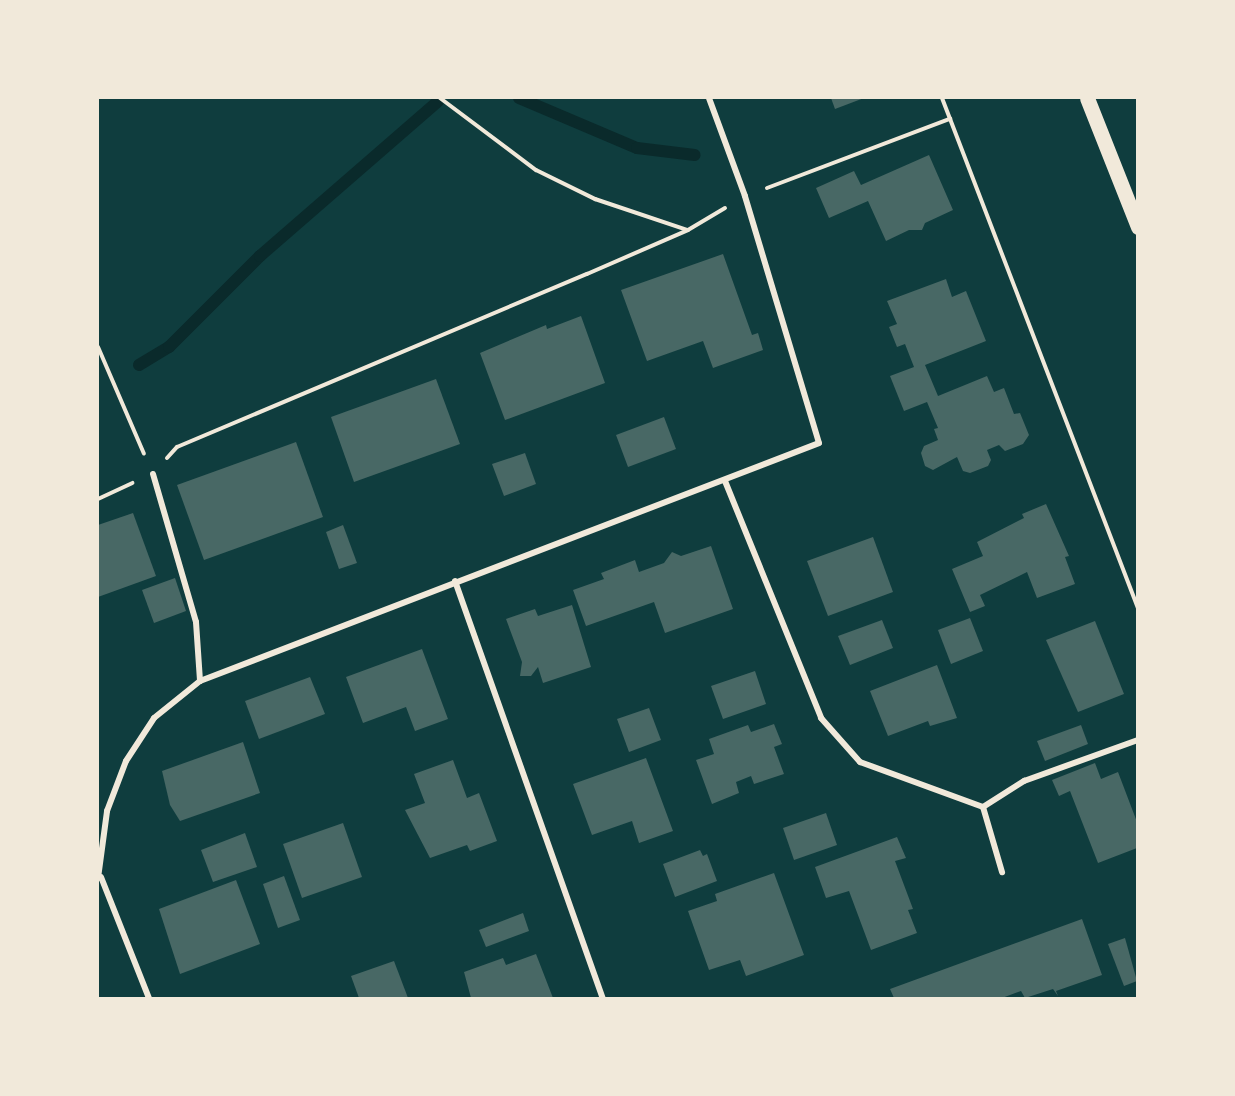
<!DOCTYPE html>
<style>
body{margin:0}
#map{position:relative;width:1235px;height:1096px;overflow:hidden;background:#0f3d3e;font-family:Spectral,serif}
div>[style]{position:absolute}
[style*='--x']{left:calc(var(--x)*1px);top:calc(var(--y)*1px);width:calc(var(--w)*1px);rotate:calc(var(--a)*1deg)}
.stream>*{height:12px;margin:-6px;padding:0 6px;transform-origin:6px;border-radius:6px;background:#0a2a2b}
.building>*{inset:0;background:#486865}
.path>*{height:4px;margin:-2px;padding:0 2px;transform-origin:2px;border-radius:2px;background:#f1e9da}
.minor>*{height:6px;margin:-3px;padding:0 3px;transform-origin:3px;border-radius:3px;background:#f1e9da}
.primary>*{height:15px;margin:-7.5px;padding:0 7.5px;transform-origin:7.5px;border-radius:7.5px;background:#f1e9da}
span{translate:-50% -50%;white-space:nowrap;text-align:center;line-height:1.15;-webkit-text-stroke:4.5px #f1e9da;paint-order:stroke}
.frame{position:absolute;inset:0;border:99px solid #f1e9da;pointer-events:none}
</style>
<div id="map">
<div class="stream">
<div style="--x:519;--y:98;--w:128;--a:23"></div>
<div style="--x:637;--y:148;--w:58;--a:6.9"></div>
<div style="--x:139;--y:365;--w:35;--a:-31"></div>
<div style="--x:169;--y:347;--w:129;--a:-45"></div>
<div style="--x:260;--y:256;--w:236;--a:-41"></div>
</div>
<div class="building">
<div style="clip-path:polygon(831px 98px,864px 98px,835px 109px)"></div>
<div style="clip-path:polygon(929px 155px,953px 210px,925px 223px,922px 230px,909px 230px,886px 241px,868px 201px,829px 218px,816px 188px,854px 171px,861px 185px)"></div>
<div style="clip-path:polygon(723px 254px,752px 335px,758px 333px,763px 350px,713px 368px,703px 341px,647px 361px,621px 290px)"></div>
<div style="clip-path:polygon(946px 279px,952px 297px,966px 291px,986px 341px,925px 365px,938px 396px,987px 376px,994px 392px,1004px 388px,1014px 414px,1020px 413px,1029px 435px,1023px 444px,1005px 451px,999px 445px,987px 450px,991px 460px,988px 466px,970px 473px,963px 471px,957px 457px,933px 470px,925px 466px,921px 453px,924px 446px,938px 440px,934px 429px,938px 428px,927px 402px,904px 411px,890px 376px,914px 367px,905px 344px,897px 347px,889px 327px,897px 324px,887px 301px)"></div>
<div style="clip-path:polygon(581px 316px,605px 383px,505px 420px,480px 353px,546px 325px,547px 329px)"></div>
<div style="clip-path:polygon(436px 379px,460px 444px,354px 482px,331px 417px)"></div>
<div style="clip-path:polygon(664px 417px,676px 449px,628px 467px,616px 435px)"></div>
<div style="clip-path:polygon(296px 442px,323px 517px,204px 560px,177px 485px)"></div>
<div style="clip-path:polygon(525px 453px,536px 484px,504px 496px,492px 464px)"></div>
<div style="clip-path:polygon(1046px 504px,1069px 556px,1065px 557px,1075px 584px,1037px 598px,1027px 572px,980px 595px,985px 606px,970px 612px,952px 569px,983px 556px,977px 542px,1024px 518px,1022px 514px)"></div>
<div style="clip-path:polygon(133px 513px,156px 576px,98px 597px,98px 525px)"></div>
<div style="clip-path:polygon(343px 525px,357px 563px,339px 569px,326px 532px)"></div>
<div style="clip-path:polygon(873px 537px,893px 592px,828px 616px,807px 561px)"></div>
<div style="clip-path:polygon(711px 546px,733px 609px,665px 633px,654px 602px,586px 626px,573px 590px,604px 579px,601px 573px,635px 560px,639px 572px,664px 563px,672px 552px,681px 556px)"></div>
<div style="clip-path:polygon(175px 578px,186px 611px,154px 623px,142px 590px)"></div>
<div style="clip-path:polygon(572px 605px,591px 667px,543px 683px,538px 667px,531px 676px,520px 676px,522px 662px,506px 619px,535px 609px,538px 616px)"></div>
<div style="clip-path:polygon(970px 618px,983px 651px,951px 664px,938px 630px)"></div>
<div style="clip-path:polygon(882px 620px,893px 648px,850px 665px,838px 636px)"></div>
<div style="clip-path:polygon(1095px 621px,1124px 694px,1078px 712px,1046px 640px)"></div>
<div style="clip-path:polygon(422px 649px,448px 719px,415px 731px,406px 707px,363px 723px,346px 677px)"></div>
<div style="clip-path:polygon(937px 665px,957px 718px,930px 726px,928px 721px,888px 736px,870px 691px)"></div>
<div style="clip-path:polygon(755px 671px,766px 704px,723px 719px,711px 686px)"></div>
<div style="clip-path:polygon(310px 677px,325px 714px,259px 739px,245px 701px)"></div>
<div style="clip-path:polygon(649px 708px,661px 740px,629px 752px,617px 719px)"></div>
<div style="clip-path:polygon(774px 724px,782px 744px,774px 747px,784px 774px,754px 784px,751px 776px,736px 782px,739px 793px,712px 804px,696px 760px,714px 754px,709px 739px,748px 725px,751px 732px)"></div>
<div style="clip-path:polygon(1081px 725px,1088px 744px,1045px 761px,1037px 741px)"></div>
<div style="clip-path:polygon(243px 742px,260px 793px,180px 821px,170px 805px,162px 771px)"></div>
<div style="clip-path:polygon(646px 758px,673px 831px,639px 843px,632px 821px,592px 835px,573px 784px)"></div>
<div style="clip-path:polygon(453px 760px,467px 798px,479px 793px,497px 841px,470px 851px,467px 845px,430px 858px,405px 810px,425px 803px,414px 774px)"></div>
<div style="clip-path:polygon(1095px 763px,1101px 779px,1118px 772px,1137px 822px,1137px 848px,1098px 863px,1070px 791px,1059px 796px,1052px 780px)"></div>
<div style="clip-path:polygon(826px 813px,837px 845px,794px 860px,783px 828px)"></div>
<div style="clip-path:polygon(343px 823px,362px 877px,302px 898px,283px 844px)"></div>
<div style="clip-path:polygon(245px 833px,257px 867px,213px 882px,201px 850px)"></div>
<div style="clip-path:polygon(897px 837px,906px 858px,895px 861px,913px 909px,908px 910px,917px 933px,871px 950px,849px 891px,826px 898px,815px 867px)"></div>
<div style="clip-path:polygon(700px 850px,703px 856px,707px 854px,717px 881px,675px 897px,663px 864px)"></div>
<div style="clip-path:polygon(774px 873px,804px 955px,746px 976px,740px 960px,709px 970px,688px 911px,717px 901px,715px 894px)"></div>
<div style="clip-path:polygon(284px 876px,300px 920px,278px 928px,263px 884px)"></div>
<div style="clip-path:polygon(236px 880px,260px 944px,180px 974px,159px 909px)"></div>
<div style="clip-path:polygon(523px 913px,529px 931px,486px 947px,479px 930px)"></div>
<div style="clip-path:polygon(1082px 919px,1102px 975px,1056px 991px,1058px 996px,1053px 989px,1025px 998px,1021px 991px,1002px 998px,894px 998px,890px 989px)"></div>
<div style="clip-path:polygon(1125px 938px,1137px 981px,1124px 986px,1108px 944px)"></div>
<div style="clip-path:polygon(536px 954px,553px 998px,471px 998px,464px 972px,503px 958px,506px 965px)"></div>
<div style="clip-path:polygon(394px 961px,408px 998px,359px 998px,351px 976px)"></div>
</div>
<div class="path">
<div style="--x:440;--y:98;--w:120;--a:36.9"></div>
<div style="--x:536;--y:170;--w:66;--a:26.2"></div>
<div style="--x:595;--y:199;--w:97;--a:18.6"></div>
<div style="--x:942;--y:98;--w:546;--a:68.98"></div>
<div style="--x:767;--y:188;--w:196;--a:-20.7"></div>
<div style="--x:98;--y:347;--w:116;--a:66.7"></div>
<div style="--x:167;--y:458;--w:15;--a:-48"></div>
<div style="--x:177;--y:447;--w:445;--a:-22.9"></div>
<div style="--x:587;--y:274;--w:110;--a:-23.5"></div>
<div style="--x:688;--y:230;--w:43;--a:-30.7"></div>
<div style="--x:98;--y:499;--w:38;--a:-25"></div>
</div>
<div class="minor">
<div style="--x:153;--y:474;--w:154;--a:73.8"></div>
<div style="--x:196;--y:622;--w:59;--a:86.1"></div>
<div style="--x:725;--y:481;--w:256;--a:67.9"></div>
<div style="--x:821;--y:718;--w:59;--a:48.4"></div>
<div style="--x:860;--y:762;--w:131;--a:20.1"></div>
<div style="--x:455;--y:581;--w:442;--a:70.5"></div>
<div style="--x:983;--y:807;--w:49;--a:-32.4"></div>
<div style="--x:1024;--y:781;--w:121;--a:-19.8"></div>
<div style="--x:983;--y:807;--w:68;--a:73.7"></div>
<div style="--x:101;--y:877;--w:130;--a:68.4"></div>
<div style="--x:98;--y:878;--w:68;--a:-82.3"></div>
<div style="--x:107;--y:811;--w:53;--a:-69.2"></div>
<div style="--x:126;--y:761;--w:51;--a:-56.9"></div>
<div style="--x:154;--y:718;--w:59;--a:-38.8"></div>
<div style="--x:200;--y:681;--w:663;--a:-21.03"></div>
<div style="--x:819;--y:443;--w:258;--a:-106.7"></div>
<div style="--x:745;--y:196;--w:104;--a:-110.2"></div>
</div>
<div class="primary">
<div style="--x:1087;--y:98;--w:139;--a:68.4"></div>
</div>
<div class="frame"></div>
</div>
